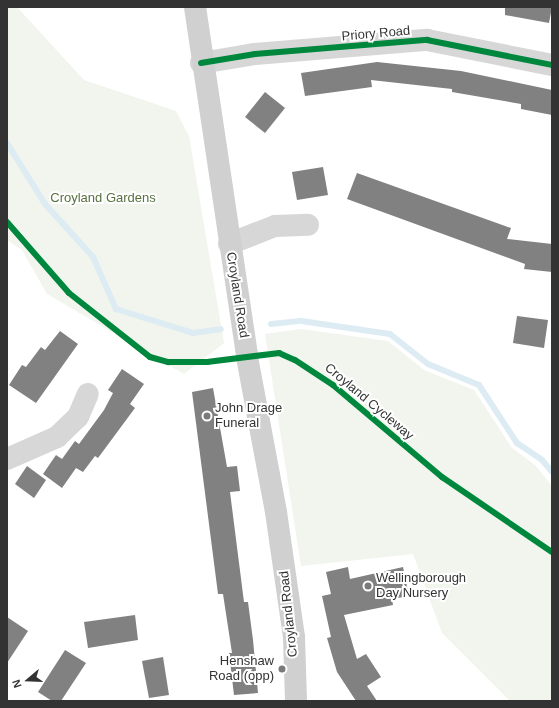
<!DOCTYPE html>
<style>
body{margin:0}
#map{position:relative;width:559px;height:708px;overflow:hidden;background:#fff;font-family:Helvetica,sans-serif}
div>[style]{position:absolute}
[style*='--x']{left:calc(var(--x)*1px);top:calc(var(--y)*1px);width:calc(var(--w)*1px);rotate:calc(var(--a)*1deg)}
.green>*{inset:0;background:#f1f5ed}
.stream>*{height:6px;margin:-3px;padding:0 3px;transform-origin:3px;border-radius:3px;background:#ddebf3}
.building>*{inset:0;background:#818181}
.street>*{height:22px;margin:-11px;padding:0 11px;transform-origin:11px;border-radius:11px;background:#d7d7d7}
.secondary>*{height:22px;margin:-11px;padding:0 11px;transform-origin:11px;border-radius:11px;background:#d0d0d0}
.cycleway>*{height:6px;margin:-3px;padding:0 3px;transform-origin:3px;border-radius:3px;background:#00873e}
.dots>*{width:11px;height:11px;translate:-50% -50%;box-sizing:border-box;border:2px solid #fff;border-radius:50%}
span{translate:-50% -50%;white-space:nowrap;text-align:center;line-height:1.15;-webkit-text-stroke:4px #fff;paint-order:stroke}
.street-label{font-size:13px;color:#333}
.park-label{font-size:13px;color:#56703f}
.poi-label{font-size:13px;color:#333}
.left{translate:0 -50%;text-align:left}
.right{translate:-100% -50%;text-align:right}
.frame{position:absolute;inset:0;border:8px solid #333;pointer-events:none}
.north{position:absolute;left:8px;top:660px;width:40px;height:40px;-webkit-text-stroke:3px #fff;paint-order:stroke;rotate:251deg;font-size:11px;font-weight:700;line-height:16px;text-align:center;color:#333}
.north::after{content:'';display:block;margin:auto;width:14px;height:18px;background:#333;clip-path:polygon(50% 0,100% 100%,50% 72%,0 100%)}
</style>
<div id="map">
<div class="green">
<div style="clip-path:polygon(7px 7px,17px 7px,84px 80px,176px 111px,189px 136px,224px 343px,184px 374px,47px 294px,22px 250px,7px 240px)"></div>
<div style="clip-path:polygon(301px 329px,388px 341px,424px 370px,474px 390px,512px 448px,535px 465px,552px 486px,552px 701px,510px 701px,442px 633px,413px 554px,301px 566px,265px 334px)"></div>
</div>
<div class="stream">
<div style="--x:7;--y:143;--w:72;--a:58.1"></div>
<div style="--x:45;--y:204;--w:72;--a:47.8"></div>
<div style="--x:93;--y:257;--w:57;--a:66.1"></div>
<div style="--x:116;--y:309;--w:81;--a:17.3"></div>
<div style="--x:193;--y:333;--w:28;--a:-8"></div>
<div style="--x:271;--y:324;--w:30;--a:-6"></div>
<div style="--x:301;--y:321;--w:90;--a:8.3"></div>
<div style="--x:390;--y:334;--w:48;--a:38.3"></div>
<div style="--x:428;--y:364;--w:55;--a:22.4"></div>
<div style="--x:479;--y:385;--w:69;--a:56.8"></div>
<div style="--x:517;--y:443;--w:30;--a:34"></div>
<div style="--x:542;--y:460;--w:16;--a:50"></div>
</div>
<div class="building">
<div style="clip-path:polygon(505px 7px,552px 7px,549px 23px,505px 15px)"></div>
<div style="clip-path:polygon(377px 62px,461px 71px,552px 90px,552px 115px,521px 109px,521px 104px,452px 92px,452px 89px,371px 80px,372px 87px,305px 96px,301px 73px)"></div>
<div style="clip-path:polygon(265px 92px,285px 108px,265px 133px,245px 117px)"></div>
<div style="clip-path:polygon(323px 167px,328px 195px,297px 200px,292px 172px)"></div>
<div style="clip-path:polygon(357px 173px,511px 228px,507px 239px,552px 244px,552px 272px,524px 269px,525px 264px,347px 199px)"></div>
<div style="clip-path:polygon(517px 316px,548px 320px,544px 348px,513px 343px)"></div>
<div style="clip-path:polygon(60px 331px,78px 344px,36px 403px,9px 385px,22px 365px,26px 367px,41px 347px,45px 350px)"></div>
<div style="clip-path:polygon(122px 369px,144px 384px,130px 404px,135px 408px,98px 458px,95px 456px,83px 472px,76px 468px,62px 488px,43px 474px,56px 455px,62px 459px,75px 441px,79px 444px,104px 410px,113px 393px,108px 390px)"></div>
<div style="clip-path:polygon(213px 388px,227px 467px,237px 466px,240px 491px,230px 492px,244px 602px,248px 602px,253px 640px,258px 693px,234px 695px,229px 653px,232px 653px,223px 594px,218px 594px,192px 392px)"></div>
<div style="clip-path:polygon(27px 466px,46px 480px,34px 498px,15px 484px)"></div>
<div style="clip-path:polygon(348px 567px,350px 579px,403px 567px,409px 596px,392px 599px,393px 605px,344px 615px,357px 659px,366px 654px,381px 677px,367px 686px,377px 701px,356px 701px,337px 672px,327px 638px,331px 637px,322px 596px,331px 594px,326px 572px)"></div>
<div style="clip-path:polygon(135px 615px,138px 640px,88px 648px,84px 622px)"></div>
<div style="clip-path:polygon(7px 617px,28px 631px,7px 663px)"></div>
<div style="clip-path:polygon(65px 650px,86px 663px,61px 701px,52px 701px,38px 692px)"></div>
<div style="clip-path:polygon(163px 657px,169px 695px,149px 698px,142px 661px)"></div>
</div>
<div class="street">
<div style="--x:201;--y:63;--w:55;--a:-9.5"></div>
<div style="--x:255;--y:54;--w:173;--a:-4.7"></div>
<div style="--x:427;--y:40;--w:127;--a:11.3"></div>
<div style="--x:229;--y:244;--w:49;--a:-21.4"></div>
<div style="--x:275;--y:226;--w:33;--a:-2"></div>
<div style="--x:7;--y:459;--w:55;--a:-23.7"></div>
<div style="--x:57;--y:437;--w:29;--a:-44"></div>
<div style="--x:78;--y:417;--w:25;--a:-67"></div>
</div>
<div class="secondary">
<div style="--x:195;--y:7;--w:354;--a:81.5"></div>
<div style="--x:247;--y:357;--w:158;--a:79.4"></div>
<div style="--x:276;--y:512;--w:126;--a:81.8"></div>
<div style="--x:294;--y:637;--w:64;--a:88.2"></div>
</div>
<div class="cycleway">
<div style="--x:201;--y:63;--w:55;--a:-9.5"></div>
<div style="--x:255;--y:54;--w:173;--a:-4.7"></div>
<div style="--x:427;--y:40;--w:127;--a:11.3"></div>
<div style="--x:7;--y:222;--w:94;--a:48.9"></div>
<div style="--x:69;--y:293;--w:103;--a:38.3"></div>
<div style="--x:150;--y:357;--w:19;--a:16"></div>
<div style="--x:168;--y:362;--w:39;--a:0"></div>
<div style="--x:207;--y:362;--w:73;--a:-7.1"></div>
<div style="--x:279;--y:353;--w:17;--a:24"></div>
<div style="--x:295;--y:360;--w:45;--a:33.3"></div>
<div style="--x:333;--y:385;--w:143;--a:40.2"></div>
<div style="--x:442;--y:477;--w:133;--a:34.3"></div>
</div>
<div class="dots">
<div style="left:207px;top:416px;background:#7a7a7a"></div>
<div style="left:368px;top:586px;background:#7a7a7a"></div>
<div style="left:282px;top:669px;background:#7a7a7a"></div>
</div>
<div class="street-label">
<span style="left:376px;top:34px;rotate:-5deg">Priory Road</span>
<span style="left:237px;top:295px;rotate:81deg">Croyland Road</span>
<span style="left:369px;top:402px;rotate:40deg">Croyland Cycleway</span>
<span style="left:289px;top:614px;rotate:-96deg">Croyland Road</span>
</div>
<div class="park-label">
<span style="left:103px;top:198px">Croyland Gardens</span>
</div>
<div class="poi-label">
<span class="left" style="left:215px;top:416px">John Drage<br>Funeral</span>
<span class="left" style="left:376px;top:586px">Wellingborough<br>Day Nursery</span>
<span class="right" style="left:274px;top:669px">Henshaw<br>Road (opp)</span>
</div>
<div class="frame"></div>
<div class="north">N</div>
</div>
